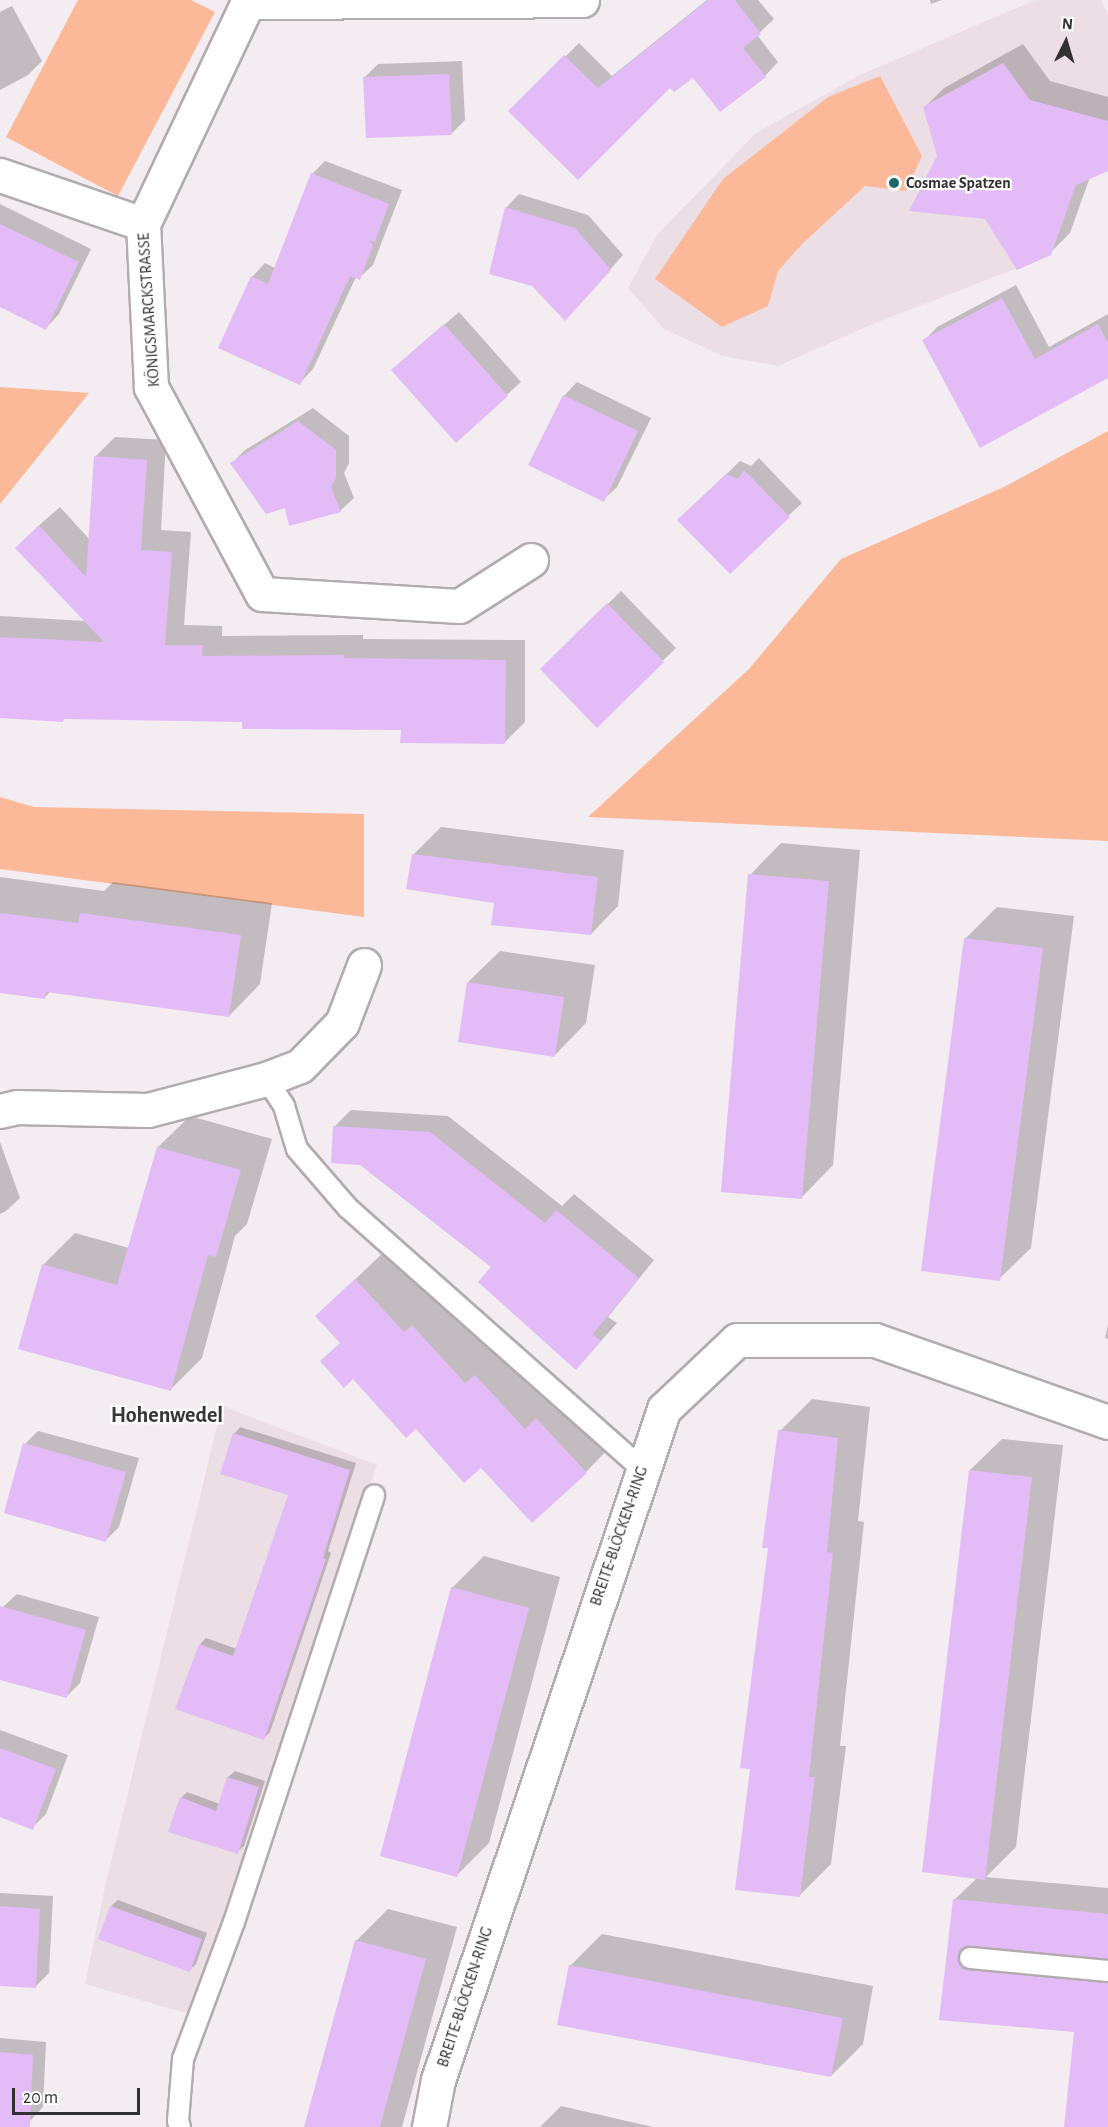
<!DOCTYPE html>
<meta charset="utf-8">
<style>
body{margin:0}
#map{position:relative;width:1108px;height:2127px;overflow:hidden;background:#f3ecf0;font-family:"Alegreya Sans",sans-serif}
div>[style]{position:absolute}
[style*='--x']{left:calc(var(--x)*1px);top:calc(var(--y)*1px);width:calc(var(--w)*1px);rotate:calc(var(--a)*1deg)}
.built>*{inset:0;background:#ecdee5}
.green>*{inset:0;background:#fcb999}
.shadow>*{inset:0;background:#0003}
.building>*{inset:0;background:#e2bbf7}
.roads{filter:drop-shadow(2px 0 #b2abaf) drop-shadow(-2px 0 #b2abaf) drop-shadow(0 2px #b2abaf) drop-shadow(0 -2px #b2abaf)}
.lane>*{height:20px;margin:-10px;padding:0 10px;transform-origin:10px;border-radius:10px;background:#fff}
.street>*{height:33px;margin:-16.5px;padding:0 16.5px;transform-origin:16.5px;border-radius:16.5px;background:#fff}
.dots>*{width:16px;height:16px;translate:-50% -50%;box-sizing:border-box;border:3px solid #fff;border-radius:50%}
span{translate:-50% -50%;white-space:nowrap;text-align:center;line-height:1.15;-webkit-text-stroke:4.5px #fff;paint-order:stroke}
.poi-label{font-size:16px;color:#333031;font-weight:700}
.left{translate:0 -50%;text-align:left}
.street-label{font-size:16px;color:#333031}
.district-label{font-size:22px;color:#3a3437;font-weight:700}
.north{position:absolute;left:1036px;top:12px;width:60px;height:60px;-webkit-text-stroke:4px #fff;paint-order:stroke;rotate:5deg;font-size:16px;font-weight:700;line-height:24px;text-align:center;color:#333031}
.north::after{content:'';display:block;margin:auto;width:21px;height:27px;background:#333031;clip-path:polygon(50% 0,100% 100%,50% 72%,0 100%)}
.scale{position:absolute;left:12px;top:2088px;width:128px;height:27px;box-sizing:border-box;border:3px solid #333031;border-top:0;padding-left:8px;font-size:18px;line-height:21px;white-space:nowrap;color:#333031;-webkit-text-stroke:4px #fff;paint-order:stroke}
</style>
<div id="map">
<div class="built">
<div style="clip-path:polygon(1035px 0,1101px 0,1108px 15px,1108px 171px,1075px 185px,1051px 255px,875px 323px,778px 366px,723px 356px,664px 329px,628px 288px,657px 235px,756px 133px,858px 76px)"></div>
<div style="clip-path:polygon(222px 1406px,377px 1465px,196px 2016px,85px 1984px,105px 1887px)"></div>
</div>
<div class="green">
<div style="clip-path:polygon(78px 0,191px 0,215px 12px,118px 196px,6px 137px)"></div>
<div style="clip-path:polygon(880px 76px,922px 156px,906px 191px,865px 186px,802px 244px,778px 271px,768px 306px,722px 327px,655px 279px,723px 179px,828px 97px)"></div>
<div style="clip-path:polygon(0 387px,89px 393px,0 504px)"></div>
<div style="clip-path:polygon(1108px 431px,1108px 841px,588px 817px,749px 669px,841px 559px,1004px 487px)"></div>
<div style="clip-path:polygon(0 797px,34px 807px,364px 814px,364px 917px,0 869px)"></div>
</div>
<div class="shadow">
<div style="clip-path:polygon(707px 0,758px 0,774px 19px,757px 35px,778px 62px,765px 76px,693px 76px,670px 85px,511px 111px,579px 43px,612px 76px)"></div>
<div style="clip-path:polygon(930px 0,942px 0,931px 4px)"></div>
<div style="clip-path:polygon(12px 6px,42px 61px,28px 75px,0 90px,0 12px)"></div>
<div style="clip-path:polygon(1023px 44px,1050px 81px,1108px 97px,1108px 169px,1090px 177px,1070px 233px,1050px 253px,986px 218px,924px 108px,944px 88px)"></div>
<div style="clip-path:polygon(462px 61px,465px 120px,451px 134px,365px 77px,378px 64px)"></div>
<div style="clip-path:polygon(325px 161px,402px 190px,373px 265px,359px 278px,356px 277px,313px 369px,300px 383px,252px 277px,265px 263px,275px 268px,312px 174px)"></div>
<div style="clip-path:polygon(519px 194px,588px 215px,623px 255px,578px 306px,506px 208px)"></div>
<div style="clip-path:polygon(0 204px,91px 249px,59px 314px,46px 328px,0 305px)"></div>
<div style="clip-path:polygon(1016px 285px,1049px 347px,1108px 314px,1108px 377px,924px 341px,937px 327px)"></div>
<div style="clip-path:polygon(459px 312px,521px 382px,456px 441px,407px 357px)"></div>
<div style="clip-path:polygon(577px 382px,651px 418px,617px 487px,603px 500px,564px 396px)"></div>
<div style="clip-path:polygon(313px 408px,349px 436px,349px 463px,344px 473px,354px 498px,340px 511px,286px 506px,232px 463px,245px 450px)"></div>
<div style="clip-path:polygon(115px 437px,166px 440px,161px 530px,191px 532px,184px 625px,222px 626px,222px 636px,363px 635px,363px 639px,525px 640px,525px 722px,505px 742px,402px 728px,244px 721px,65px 718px,62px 721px,0 717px,0 616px,85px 621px,36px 528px,60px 507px,90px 540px,95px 457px)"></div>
<div style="clip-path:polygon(759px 458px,802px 503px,788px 516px,693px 506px,740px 461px,751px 466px)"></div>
<div style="clip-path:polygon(621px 591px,676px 648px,597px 725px,542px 669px)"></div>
<div style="clip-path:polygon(441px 827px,624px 850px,618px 906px,591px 934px,413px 855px)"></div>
<div style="clip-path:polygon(781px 843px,860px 850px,833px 1165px,802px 1197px,750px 875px)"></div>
<div style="clip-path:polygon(0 877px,104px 891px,113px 882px,272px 903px,260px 984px,229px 1016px,51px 991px,45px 997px,0 992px)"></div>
<div style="clip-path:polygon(997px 907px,1074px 916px,1031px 1248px,999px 1279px,965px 939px)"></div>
<div style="clip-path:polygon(500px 951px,595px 965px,586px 1023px,555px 1055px,468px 982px)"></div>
<div style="clip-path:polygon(351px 1110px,448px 1116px,562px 1206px,574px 1194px,654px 1260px,608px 1317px,617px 1323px,592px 1351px,334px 1127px)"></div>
<div style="clip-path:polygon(190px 1116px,272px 1139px,247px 1224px,235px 1236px,202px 1358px,170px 1390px,43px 1265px,75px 1233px,129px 1248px,158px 1147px)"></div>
<div style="clip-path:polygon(0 1142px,20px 1198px,6px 1211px,0 1214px)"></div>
<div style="clip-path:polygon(388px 1248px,437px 1302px,445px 1295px,557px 1399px,569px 1387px,617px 1440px,586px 1472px,481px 1466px,341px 1342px,317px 1316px)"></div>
<div style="clip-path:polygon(1108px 1325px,1108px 1339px,1105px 1338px)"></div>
<div style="clip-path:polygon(812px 1399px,870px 1407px,858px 1521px,864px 1522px,840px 1746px,846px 1746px,831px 1864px,799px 1896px,751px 1767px,780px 1431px)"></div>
<div style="clip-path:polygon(240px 1427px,356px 1463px,328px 1551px,331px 1553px,270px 1732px,264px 1738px,200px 1644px,206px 1638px,237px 1649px,290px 1494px,234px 1434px)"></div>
<div style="clip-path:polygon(38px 1431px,139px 1458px,119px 1527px,106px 1540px,25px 1444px)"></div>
<div style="clip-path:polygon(1002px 1439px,1063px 1445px,1016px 1847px,986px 1877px,1108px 1888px,1108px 2127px,1065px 2127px,1076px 2031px,940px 2019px,954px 1900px,977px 1878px,970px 1470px)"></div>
<div style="clip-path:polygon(484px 1556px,560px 1577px,489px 1843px,457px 1875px,452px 1588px)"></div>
<div style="clip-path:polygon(17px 1594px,99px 1617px,80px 1683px,66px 1697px,0 1678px,0 1618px,3px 1607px)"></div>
<div style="clip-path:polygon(0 1730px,68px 1755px,46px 1814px,32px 1828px,0 1816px)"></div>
<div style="clip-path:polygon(235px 1771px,265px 1781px,244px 1846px,237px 1852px,181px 1798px,187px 1792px,220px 1804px,228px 1777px)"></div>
<div style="clip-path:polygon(0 1893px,53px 1896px,49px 1973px,36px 1986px,0 1984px)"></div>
<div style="clip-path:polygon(118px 1900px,207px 1933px,196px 1964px,190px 1970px,111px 1906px)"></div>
<div style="clip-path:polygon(388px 1909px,457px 1927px,402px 2127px,306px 2127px,356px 1941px)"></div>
<div style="clip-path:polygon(602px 1934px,873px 1986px,863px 2044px,831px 2076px,570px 1966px)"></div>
<div style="clip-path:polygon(0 2038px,46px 2042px,43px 2107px,30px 2121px,0 2119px)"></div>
<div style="clip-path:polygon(561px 2106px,653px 2127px,540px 2127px)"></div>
</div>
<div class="building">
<div style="clip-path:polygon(708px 0,735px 0,761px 34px,743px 48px,766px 77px,720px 112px,693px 78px,674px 92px,670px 88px,578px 180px,508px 111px,564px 55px,598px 88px)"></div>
<div style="clip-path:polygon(1003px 63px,1030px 100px,1108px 121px,1108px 171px,1076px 185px,1051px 255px,1017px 270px,985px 219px,909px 211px,937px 156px,923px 107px)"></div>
<div style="clip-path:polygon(449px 74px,452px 135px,366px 138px,363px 77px)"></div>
<div style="clip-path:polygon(311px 173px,389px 204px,375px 242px,369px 240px,373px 245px,360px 280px,350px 276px,300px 385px,218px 348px,251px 276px,268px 284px)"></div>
<div style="clip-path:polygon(505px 207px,575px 228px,611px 270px,565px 321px,532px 286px,489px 274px)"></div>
<div style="clip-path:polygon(0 224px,79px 262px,46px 330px,0 307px)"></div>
<div style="clip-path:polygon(1002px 298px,1035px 359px,1098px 324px,1108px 343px,1108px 378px,980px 448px,922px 340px)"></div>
<div style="clip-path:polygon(444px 324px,508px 396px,456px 443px,391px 370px)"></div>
<div style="clip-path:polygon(563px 395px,638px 431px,604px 502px,528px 465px)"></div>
<div style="clip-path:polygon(298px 421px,336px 450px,336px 478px,331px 487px,341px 512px,289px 526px,285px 508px,266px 514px,230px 463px)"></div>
<div style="clip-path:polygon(94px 456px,147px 460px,141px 550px,172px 552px,165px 645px,203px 645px,202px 656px,344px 655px,344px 658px,506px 660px,505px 744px,400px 743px,401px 730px,242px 729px,242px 722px,63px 719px,63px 722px,0 718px,0 637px,104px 642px,15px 548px,39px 525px,86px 577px)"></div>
<div style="clip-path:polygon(744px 470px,790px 517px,730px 574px,677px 520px,726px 474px,738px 479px)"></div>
<div style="clip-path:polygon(607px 603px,664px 662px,597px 728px,540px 669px)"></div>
<div style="clip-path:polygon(412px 854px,598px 877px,591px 935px,491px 925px,494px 903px,406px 889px)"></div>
<div style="clip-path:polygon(748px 874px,829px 881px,802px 1199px,721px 1192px)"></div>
<div style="clip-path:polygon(0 913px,78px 923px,80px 913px,241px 935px,229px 1017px,46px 992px,45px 999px,0 993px)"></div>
<div style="clip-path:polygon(964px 938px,1043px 948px,1000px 1281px,921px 1271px)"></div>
<div style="clip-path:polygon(467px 982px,564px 997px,555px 1057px,458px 1042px)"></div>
<div style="clip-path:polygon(333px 1126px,430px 1132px,545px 1223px,556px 1210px,639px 1278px,593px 1334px,601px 1341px,576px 1370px,478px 1282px,491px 1267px,360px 1165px,331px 1163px)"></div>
<div style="clip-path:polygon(157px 1147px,241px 1170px,216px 1257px,208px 1255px,171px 1391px,18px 1349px,42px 1264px,117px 1285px)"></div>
<div style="clip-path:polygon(355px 1279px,404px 1332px,412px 1325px,465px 1383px,475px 1375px,525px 1429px,536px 1418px,587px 1473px,532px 1523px,481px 1468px,464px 1483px,416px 1429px,406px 1438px,353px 1379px,344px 1388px,320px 1361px,340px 1343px,315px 1316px)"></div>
<div style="clip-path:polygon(778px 1430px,838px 1438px,827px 1552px,833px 1553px,809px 1777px,815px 1777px,800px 1897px,735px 1890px,750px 1769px,740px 1768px,768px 1548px,762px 1548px)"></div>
<div style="clip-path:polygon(233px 1433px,350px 1470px,323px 1558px,326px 1559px,264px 1740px,175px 1709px,199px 1644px,233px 1656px,288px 1495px,220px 1474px)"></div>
<div style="clip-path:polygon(23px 1443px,126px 1472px,106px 1542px,4px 1513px)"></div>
<div style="clip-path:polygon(969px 1470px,1032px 1477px,985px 1880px,922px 1872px)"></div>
<div style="clip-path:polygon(451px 1587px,529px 1608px,457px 1877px,380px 1856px)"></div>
<div style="clip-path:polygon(0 1606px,86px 1630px,67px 1698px,0 1680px)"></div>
<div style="clip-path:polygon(0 1748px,56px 1769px,33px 1830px,0 1817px)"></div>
<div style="clip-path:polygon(227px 1777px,259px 1787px,238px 1854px,168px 1832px,180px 1797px,216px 1811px)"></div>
<div style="clip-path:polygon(953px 1899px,1108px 1914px,1108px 1959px,971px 1946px,961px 1951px,958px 1957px,963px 1967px,969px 1970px,1108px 1983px,1108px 2127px,1064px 2127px,1074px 2032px,939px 2020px)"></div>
<div style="clip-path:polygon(0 1906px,40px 1909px,36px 1988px,0 1986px)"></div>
<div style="clip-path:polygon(110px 1906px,202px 1939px,190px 1972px,98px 1939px)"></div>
<div style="clip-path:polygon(355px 1940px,426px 1959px,380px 2127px,304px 2127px)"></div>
<div style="clip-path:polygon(569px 1965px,843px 2018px,831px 2077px,557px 2025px)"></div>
<div style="clip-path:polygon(0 2052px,33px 2055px,30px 2127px,0 2127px)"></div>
</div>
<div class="roads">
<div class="lane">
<div style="--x:266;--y:1079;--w:32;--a:56"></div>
<div style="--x:284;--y:1106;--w:45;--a:73.2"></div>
<div style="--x:297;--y:1149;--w:78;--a:49.2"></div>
<div style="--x:348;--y:1208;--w:393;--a:41.6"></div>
<div style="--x:970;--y:1958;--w:139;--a:5.4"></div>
<div style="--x:180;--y:2127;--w:6;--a:-108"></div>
<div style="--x:178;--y:2121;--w:62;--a:-85.4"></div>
<div style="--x:183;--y:2059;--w:146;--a:-69.6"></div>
<div style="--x:234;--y:1922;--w:449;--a:-71.8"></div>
</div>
<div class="street">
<div style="--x:0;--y:175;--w:151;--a:18.9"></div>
<div style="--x:531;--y:560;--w:85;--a:147.4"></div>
<div style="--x:459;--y:606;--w:197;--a:-176.5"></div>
<div style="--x:262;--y:594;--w:235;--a:-118.2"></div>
<div style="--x:151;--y:387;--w:163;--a:-92.8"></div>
<div style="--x:143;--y:224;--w:246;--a:-64.7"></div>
<div style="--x:248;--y:2;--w:334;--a:-0.3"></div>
<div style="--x:0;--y:1111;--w:17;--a:-13"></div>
<div style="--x:17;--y:1107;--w:131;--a:1.3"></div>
<div style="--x:148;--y:1110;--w:122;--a:-14.7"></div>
<div style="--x:266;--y:1079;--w:36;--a:-21"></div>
<div style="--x:300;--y:1066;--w:60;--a:-45.7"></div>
<div style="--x:342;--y:1023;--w:62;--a:-69.2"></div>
<div style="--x:429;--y:2127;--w:48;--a:-79.2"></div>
<div style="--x:438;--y:2080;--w:708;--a:-71.39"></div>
<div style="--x:664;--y:1409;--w:100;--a:-43.4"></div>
<div style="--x:737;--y:1340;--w:138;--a:0"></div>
<div style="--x:875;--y:1340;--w:247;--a:19.4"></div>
</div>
</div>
<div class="dots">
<div style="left:894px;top:183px;background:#1a6763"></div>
</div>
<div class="poi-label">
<span class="left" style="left:906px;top:183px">Cosmae Spatzen</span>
</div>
<div class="street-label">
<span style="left:149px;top:310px;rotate:-94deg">KÖNIGSMARCKSTRASSE</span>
<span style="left:619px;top:1536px;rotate:-71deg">BREITE-BLÖCKEN-RING</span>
<span style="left:465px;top:1997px;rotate:-72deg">BREITE-BLÖCKEN-RING</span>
</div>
<div class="district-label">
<span style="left:167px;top:1416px">Hohenwedel</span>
</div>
<div class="north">N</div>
<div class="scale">20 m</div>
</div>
